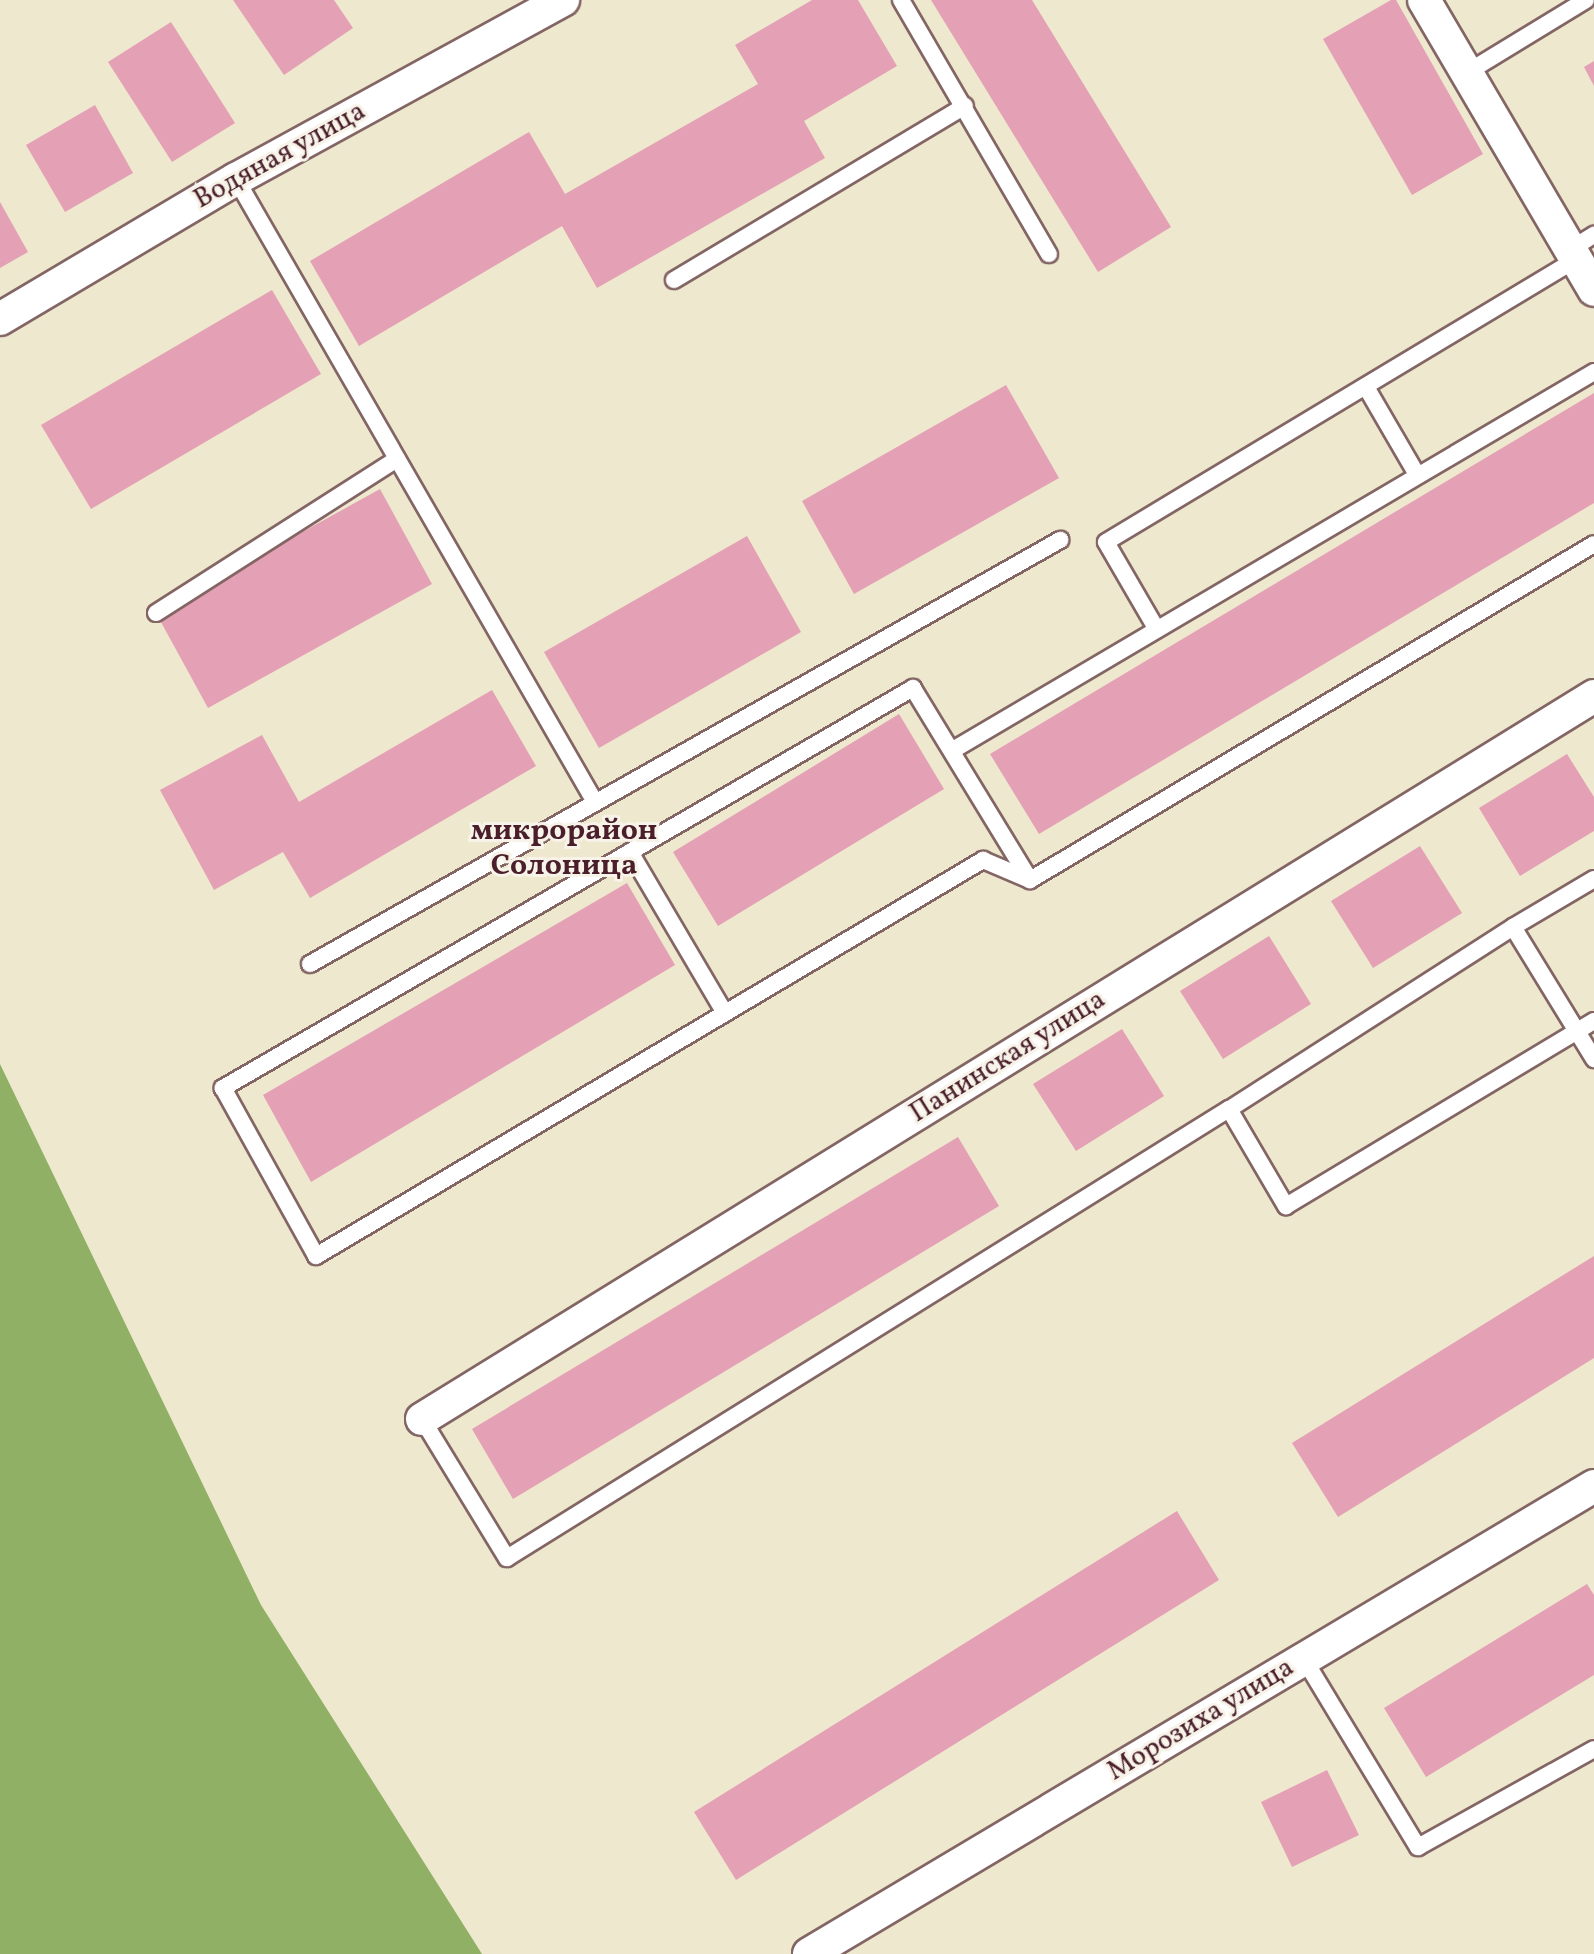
<!DOCTYPE html>
<meta charset="utf-8">
<style>
body{margin:0}
#map{position:relative;width:1594px;height:1954px;overflow:hidden;background:#eee8ce;font-family:Vollkorn,serif}
div>[style]{position:absolute}
[style*='--x']{left:calc(var(--x)*1px);top:calc(var(--y)*1px);width:calc(var(--w)*1px);rotate:calc(var(--a)*1deg)}
.forest>*{inset:0;background:#90b165}
.building>*{inset:0;background:#e4a0b4}
.roads{filter:drop-shadow(2px 0 #836564) drop-shadow(-2px 0 #836564) drop-shadow(0 2px #836564) drop-shadow(0 -2px #836564)}
.service>*{height:16px;margin:-8px;padding:0 8px;transform-origin:8px;border-radius:8px;background:#fff}
.minor>*{height:32px;margin:-16px;padding:0 16px;transform-origin:16px;border-radius:16px;background:#fff}
span{translate:-50% -50%;white-space:nowrap;text-align:center;line-height:1.15;-webkit-text-stroke:6px #f7f3e8;paint-order:stroke}
.street-label{font-size:28px;color:#4a1f2b}
.neighbourhood-label{font-size:30px;color:#4a1f2b;font-weight:700}
</style>
<div id="map">
<div class="forest">
<div style="clip-path:polygon(0 1064px,261px 1605px,482px 1954px,0 1954px)"></div>
</div>
<div class="building">
<div style="clip-path:polygon(233px 0,334px 0,353px 28px,284px 75px)"></div>
<div style="clip-path:polygon(812px 0,858px 0,897px 66px,804px 121px,825px 158px,597px 288px,562px 226px,359px 346px,310px 261px,529px 132px,565px 194px,758px 84px,735px 45px)"></div>
<div style="clip-path:polygon(931px 0,1032px 0,1171px 227px,1098px 272px)"></div>
<div style="clip-path:polygon(1391px 0,1396px 0,1483px 154px,1412px 195px,1323px 39px)"></div>
<div style="clip-path:polygon(171px 22px,235px 123px,172px 162px,108px 62px)"></div>
<div style="clip-path:polygon(1594px 61px,1594px 86px,1584px 67px)"></div>
<div style="clip-path:polygon(95px 105px,133px 173px,65px 212px,26px 145px)"></div>
<div style="clip-path:polygon(0 202px,28px 252px,0 268px)"></div>
<div style="clip-path:polygon(272px 290px,321px 374px,91px 509px,41px 425px)"></div>
<div style="clip-path:polygon(1006px 385px,1059px 478px,854px 594px,802px 501px)"></div>
<div style="clip-path:polygon(1594px 393px,1594px 503px,1039px 834px,990px 754px)"></div>
<div style="clip-path:polygon(380px 489px,432px 584px,208px 708px,156px 613px)"></div>
<div style="clip-path:polygon(747px 536px,801px 632px,599px 748px,544px 652px)"></div>
<div style="clip-path:polygon(492px 690px,536px 766px,310px 898px,283px 852px,214px 890px,160px 790px,262px 735px,299px 802px)"></div>
<div style="clip-path:polygon(899px 714px,944px 789px,718px 926px,673px 852px)"></div>
<div style="clip-path:polygon(1567px 754px,1594px 797px,1594px 831px,1520px 876px,1479px 808px)"></div>
<div style="clip-path:polygon(1420px 846px,1462px 913px,1373px 968px,1331px 901px)"></div>
<div style="clip-path:polygon(627px 883px,675px 965px,311px 1182px,263px 1095px)"></div>
<div style="clip-path:polygon(1269px 936px,1311px 1004px,1223px 1059px,1180px 991px)"></div>
<div style="clip-path:polygon(1122px 1029px,1164px 1096px,1076px 1151px,1033px 1084px)"></div>
<div style="clip-path:polygon(958px 1137px,999px 1206px,513px 1499px,472px 1429px)"></div>
<div style="clip-path:polygon(1594px 1256px,1594px 1358px,1338px 1517px,1292px 1443px)"></div>
<div style="clip-path:polygon(1177px 1511px,1219px 1580px,736px 1880px,694px 1812px)"></div>
<div style="clip-path:polygon(1587px 1584px,1594px 1595px,1594px 1675px,1426px 1777px,1384px 1708px)"></div>
<div style="clip-path:polygon(1327px 1770px,1359px 1835px,1292px 1867px,1261px 1802px)"></div>
</div>
<div class="roads">
<div class="service">
<div style="--x:901;--y:0;--w:294;--a:59.8"></div>
<div style="--x:1468;--y:72;--w:138;--a:-31.4"></div>
<div style="--x:236;--y:179;--w:719;--a:60.05"></div>
<div style="--x:1568;--y:251;--w:31;--a:-32"></div>
<div style="--x:674;--y:280;--w:339;--a:-30.9"></div>
<div style="--x:1366;--y:387;--w:99;--a:59.8"></div>
<div style="--x:156;--y:613;--w:286;--a:-32.6"></div>
<div style="--x:1156;--y:628;--w:99;--a:-120.2"></div>
<div style="--x:1106;--y:542;--w:547;--a:-31.02"></div>
<div style="--x:953;--y:750;--w:744;--a:-30.53"></div>
<div style="--x:630;--y:852;--w:187;--a:59.5"></div>
<div style="--x:1594;--y:879;--w:94;--a:149.3"></div>
<div style="--x:1513;--y:927;--w:155;--a:58.5"></div>
<div style="--x:1030;--y:880;--w:225;--a:-121.4"></div>
<div style="--x:913;--y:688;--w:798;--a:149.9"></div>
<div style="--x:223;--y:1088;--w:192;--a:61"></div>
<div style="--x:316;--y:1256;--w:776;--a:-30.7"></div>
<div style="--x:983;--y:860;--w:51;--a:23.1"></div>
<div style="--x:1030;--y:880;--w:656;--a:-30.78"></div>
<div style="--x:1513;--y:927;--w:337;--a:147.3"></div>
<div style="--x:1229;--y:1109;--w:113;--a:59.6"></div>
<div style="--x:1286;--y:1206;--w:359;--a:-31"></div>
<div style="--x:310;--y:964;--w:862;--a:-29.48"></div>
<div style="--x:422;--y:1419;--w:163;--a:58.6"></div>
<div style="--x:507;--y:1558;--w:850;--a:-31.88"></div>
<div style="--x:1304;--y:1659;--w:220;--a:58.8"></div>
<div style="--x:1418;--y:1847;--w:201;--a:-29.1"></div>
</div>
<div class="minor">
<div style="--x:1424;--y:0;--w:336;--a:59.6"></div>
<div style="--x:0;--y:319;--w:274;--a:-30.7"></div>
<div style="--x:236;--y:179;--w:373;--a:-28.7"></div>
<div style="--x:422;--y:1419;--w:1377;--a:-31.67"></div>
<div style="--x:809;--y:1954;--w:914;--a:-30.8"></div>
</div>
</div>
<div class="street-label">
<span style="left:280px;top:156px;rotate:-29deg">Водяная улица</span>
<span style="left:1008px;top:1057px;rotate:-32deg">Панинская улица</span>
<span style="left:1201px;top:1720px;rotate:-31deg">Морозиха улица</span>
</div>
<div class="neighbourhood-label">
<span style="left:564px;top:848px">микрорайон<br>Солоница</span>
</div>
</div>
